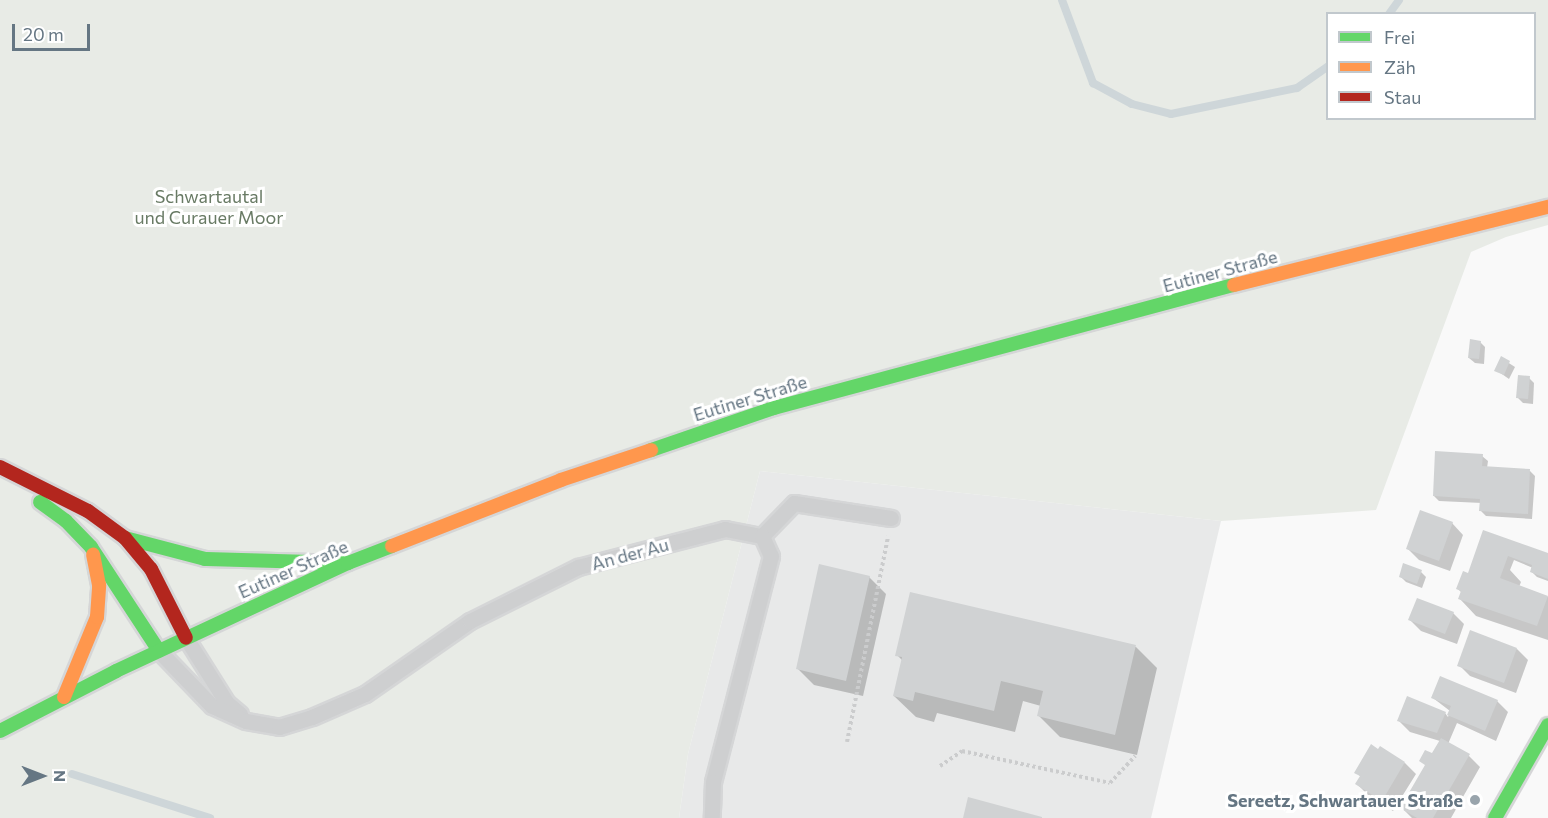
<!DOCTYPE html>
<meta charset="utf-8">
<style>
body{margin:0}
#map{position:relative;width:1548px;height:818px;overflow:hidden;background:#f9f9f9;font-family:Commissioner,sans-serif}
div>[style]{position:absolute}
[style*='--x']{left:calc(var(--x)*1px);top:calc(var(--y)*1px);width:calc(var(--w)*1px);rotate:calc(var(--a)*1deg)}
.built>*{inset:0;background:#e8e9e9}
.green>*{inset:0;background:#e8ebe6}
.shadow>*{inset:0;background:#0003}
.stream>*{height:8px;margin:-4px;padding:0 4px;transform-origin:4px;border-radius:4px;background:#ced6d9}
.building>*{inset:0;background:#d0d2d3}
.path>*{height:4px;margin-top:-2px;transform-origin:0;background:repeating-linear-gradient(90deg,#cbcccd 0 3px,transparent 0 6px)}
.roads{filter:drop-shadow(2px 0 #d5d6d7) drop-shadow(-2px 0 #d5d6d7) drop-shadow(0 2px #d5d6d7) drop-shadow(0 -2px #d5d6d7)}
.lane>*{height:15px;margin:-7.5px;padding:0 7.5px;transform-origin:7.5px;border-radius:7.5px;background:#cecfd0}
.fast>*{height:14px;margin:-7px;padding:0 7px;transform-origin:7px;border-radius:7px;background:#63d668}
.slow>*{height:14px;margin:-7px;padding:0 7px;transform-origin:7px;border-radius:7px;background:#ff974d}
.jam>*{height:14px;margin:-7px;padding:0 7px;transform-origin:7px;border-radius:7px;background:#b3261e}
.dots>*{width:16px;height:16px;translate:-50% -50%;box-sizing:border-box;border:3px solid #fff;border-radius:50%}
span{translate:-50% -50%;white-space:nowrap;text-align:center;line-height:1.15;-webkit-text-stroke:6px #fff;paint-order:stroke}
.park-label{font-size:18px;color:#687a64}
.street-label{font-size:18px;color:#657683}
.poi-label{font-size:18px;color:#657683;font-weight:700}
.right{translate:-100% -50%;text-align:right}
.legend{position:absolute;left:1326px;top:12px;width:210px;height:108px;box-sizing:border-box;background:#fff;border:2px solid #c1c8cd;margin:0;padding:8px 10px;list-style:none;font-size:18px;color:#657683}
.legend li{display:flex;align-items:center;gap:12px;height:30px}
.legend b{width:30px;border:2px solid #c1c8cd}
.north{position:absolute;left:12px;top:746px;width:60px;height:60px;-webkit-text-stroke:4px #fff;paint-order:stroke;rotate:90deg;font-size:16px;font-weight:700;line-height:24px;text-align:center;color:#657683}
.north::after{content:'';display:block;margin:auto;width:21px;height:27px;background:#657683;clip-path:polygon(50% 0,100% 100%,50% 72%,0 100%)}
.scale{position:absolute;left:12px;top:24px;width:78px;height:27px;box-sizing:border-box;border:3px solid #657683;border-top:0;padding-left:8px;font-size:18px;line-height:21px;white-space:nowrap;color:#657683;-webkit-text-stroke:4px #fff;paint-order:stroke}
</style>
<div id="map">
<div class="built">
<div style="clip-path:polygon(760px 471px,1221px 521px,1151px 818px,679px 818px,688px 754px)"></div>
</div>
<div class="green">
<div style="clip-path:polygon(evenodd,0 0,1548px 0,1548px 225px,1506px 237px,1471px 252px,1376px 510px,1221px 521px,760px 471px,688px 754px,679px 818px,0 818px,0 0,1328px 14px,1534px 14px,1534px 118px,1328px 118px,1328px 14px)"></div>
</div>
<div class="shadow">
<div style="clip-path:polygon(1480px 342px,1485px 347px,1484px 364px,1475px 363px,1469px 358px)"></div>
<div style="clip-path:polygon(1501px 358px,1515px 367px,1509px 379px,1496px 370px)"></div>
<div style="clip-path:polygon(1529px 378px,1534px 383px,1533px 404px,1523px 403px,1517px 397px)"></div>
<div style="clip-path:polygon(1482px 456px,1488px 461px,1487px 468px,1530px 471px,1535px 476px,1532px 519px,1486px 516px,1481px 511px,1482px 503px,1439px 501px,1434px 496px)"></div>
<div style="clip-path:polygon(1452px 523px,1463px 535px,1450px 571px,1419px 560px,1408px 549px)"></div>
<div style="clip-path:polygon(1484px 532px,1548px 555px,1548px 581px,1537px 577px,1532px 572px,1533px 568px,1514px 560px,1510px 570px,1521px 582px,1519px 587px,1548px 597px,1548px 640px,1476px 616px,1460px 599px,1462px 593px,1458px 589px,1469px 575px)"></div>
<div style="clip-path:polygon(1421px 572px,1426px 577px,1422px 588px,1406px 582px,1400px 576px)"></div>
<div style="clip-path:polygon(869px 577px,886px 594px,863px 696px,814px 685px,797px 668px)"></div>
<div style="clip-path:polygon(911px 593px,1136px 647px,1157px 668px,1137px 755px,1060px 737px,1039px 716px,1041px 706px,1023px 701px,1015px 732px,937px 713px,934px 722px,916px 717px,894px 696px,903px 661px,897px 655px)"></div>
<div style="clip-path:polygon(1453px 613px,1464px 624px,1457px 644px,1421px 631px,1410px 620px)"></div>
<div style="clip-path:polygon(1517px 649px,1528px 660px,1516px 693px,1470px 676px,1459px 665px)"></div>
<div style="clip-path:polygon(1433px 698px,1497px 701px,1508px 712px,1496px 741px,1457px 723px,1448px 744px,1469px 756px,1480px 767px,1451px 818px,1412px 818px,1402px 808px,1440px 741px,1410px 732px,1399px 721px,1445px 713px,1448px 717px,1450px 711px)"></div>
<div style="clip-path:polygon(1405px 763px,1416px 774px,1393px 811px,1368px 795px,1357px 784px,1361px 777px,1356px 772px)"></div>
</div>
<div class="stream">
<div style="--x:1062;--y:0;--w:89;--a:69.5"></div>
<div style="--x:1093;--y:83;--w:44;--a:28.3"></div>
<div style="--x:1132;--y:104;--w:40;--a:14.4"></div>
<div style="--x:1171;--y:114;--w:129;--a:-11.7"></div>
<div style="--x:1297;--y:88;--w:38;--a:-35"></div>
<div style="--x:1389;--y:14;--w:17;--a:-54"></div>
<div style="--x:72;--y:774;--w:145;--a:17.7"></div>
</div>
<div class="building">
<div style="clip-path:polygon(1470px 339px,1481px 341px,1479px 359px,1468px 358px)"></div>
<div style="clip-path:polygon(1501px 356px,1510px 361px,1504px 375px,1494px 371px)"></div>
<div style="clip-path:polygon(1518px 375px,1530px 376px,1528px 399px,1516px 398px)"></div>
<div style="clip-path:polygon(1435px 451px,1483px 454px,1482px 466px,1530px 469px,1528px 514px,1479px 511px,1480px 499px,1433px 496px)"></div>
<div style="clip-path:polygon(1420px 510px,1453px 522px,1439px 561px,1406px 549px)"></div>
<div style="clip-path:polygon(1483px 530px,1548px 553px,1548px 579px,1530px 572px,1532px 565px,1508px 556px,1500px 578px,1548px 596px,1537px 626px,1458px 599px,1461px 591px,1456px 589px,1463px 571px,1468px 573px)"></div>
<div style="clip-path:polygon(1403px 563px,1422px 570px,1417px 584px,1399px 577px)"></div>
<div style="clip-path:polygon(819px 564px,870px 576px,846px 681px,796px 669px)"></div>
<div style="clip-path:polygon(910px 592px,1136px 645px,1115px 735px,1037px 716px,1043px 691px,1001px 681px,994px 711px,915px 692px,913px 701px,893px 696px,902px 657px,895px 656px)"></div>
<div style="clip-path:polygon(1417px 598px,1454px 612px,1445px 634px,1408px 620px)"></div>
<div style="clip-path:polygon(1470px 630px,1517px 648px,1504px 683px,1457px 666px)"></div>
<div style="clip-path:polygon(1440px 676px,1498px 700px,1485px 731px,1447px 715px,1451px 706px,1431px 698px)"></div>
<div style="clip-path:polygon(1407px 696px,1446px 712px,1437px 733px,1397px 721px)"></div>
<div style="clip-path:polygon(1441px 738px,1470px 754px,1433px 818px,1417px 818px,1400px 808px,1425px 765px,1419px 761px,1425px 750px,1432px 753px)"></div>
<div style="clip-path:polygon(1371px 744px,1378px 749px,1380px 746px,1405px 762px,1382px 801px,1355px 784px,1360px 776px,1354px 773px)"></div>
<div style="clip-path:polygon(968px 797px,1042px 817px,1042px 818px,963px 818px)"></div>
</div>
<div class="path">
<div style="--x:847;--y:742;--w:210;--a:-78.7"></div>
<div style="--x:940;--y:766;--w:27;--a:-34"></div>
<div style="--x:962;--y:751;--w:151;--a:12.2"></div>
<div style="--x:1110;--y:783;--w:37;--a:-47"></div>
</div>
<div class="roads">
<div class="lane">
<div style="--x:762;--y:536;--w:46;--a:-45.9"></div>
<div style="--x:794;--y:503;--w:98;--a:8.8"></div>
<div style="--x:186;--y:638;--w:77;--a:57.8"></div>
<div style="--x:227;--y:703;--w:17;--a:40"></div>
<div style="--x:159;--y:651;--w:76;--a:46.1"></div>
<div style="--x:212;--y:706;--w:37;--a:24"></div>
<div style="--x:246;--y:721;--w:34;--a:10"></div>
<div style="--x:279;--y:727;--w:34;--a:-17"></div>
<div style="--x:312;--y:717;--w:58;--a:-23.5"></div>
<div style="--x:365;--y:694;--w:128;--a:-34.8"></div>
<div style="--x:470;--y:621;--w:121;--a:-26.6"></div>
<div style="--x:578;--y:567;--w:152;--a:-14.5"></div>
<div style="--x:725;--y:529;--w:38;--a:11"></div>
<div style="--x:762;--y:536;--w:22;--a:66"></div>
<div style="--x:771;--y:556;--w:233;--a:104.4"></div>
<div style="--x:713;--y:782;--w:36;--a:92"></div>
</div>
<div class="fast">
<div style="--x:651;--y:450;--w:130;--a:-18.9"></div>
<div style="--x:774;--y:408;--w:476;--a:-15"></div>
<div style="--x:40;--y:502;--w:32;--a:36"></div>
<div style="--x:66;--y:521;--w:36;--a:46"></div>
<div style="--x:91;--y:547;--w:124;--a:56.8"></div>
<div style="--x:125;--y:538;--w:83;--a:14.7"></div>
<div style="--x:205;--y:559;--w:143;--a:1.6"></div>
<div style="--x:0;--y:731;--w:131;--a:-27.3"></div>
<div style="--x:116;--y:671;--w:256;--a:-25"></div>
<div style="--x:348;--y:563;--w:47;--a:-21.1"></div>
<div style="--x:1495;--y:818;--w:107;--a:-60.3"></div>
</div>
<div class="slow">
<div style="--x:1234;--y:285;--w:324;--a:-14"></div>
<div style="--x:392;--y:546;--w:181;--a:-21.3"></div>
<div style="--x:561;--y:480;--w:95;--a:-18.4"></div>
<div style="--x:64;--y:697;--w:87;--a:-67.6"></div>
<div style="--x:97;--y:617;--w:32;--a:-86"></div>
<div style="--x:99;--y:585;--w:31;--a:-101"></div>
</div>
<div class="jam">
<div style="--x:0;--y:467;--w:98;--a:26.6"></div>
<div style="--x:88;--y:511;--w:46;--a:36.1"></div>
<div style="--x:125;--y:538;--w:40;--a:50"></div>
<div style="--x:151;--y:569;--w:77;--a:63.1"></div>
</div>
</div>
<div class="dots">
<div style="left:1475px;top:800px;background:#99a4ac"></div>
</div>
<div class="park-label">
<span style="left:209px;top:207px">Schwartautal<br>und Curauer Moor</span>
</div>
<div class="street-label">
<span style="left:1220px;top:271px;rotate:-15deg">Eutiner Straße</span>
<span style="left:750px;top:398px;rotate:-17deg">Eutiner Straße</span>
<span style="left:630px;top:554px;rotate:-15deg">An der Au</span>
<span style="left:293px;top:569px;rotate:-24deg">Eutiner Straße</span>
</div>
<div class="poi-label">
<span class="right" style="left:1463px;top:800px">Sereetz, Schwartauer Straße</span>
</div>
<ul class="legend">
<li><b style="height:8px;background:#63d668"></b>Frei</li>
<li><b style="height:8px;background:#ff974d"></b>Zäh</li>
<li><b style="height:8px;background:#b3261e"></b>Stau</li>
</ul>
<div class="north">N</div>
<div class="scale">20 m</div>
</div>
